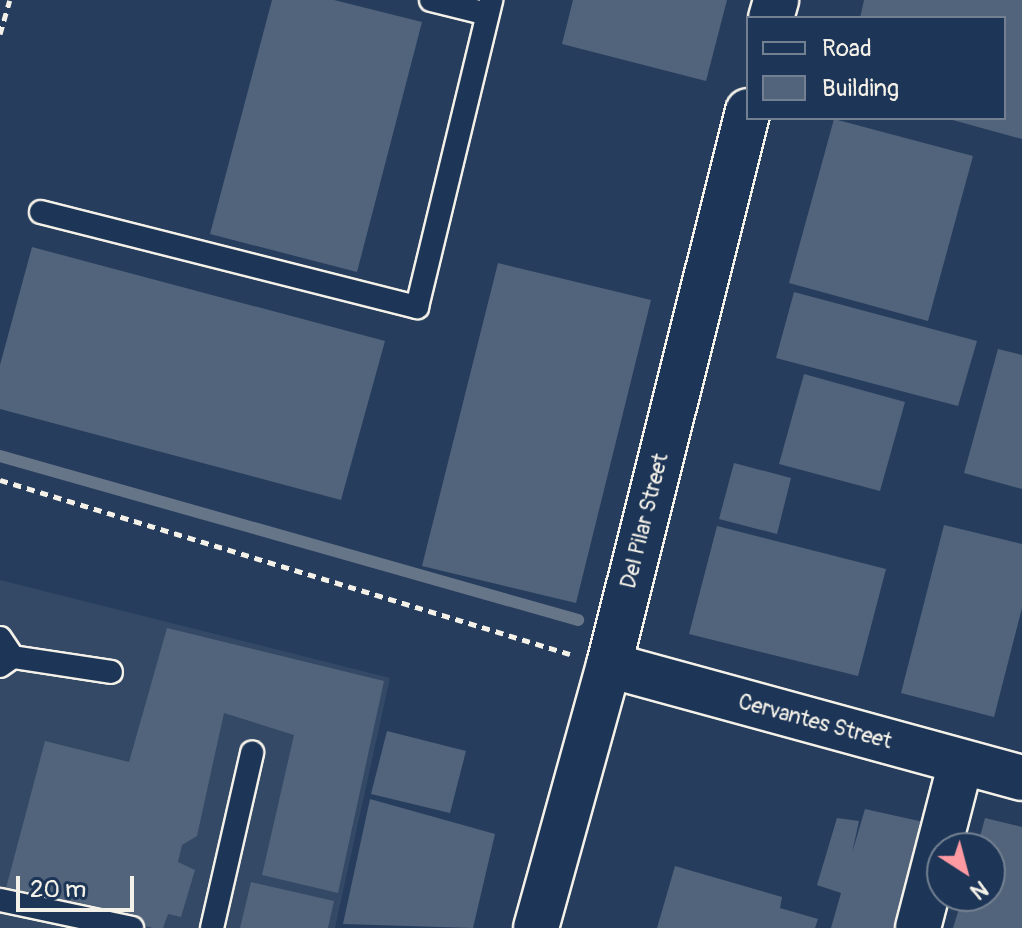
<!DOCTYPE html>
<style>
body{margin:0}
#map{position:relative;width:1022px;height:928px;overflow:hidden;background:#263d5d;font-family:Pangolin,sans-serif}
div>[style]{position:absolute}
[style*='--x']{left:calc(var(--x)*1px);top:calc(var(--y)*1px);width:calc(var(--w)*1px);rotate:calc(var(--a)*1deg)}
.built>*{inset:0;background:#334966}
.stream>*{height:12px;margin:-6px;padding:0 6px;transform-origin:6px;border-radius:6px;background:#677588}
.building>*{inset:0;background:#52647b}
.path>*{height:5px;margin-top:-2.5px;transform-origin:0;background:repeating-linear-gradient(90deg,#f4f1e8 0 8px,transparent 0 14px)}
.roads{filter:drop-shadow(2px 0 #f4f1e8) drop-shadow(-2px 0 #f4f1e8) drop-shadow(0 2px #f4f1e8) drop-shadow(0 -2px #f4f1e8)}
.lane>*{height:22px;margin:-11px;padding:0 11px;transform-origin:11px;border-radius:11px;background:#1d3557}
.street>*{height:44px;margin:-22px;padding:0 22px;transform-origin:22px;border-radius:22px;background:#1d3557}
span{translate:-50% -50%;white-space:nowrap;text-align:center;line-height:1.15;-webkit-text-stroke:6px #1d3557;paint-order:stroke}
.street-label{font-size:22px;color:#f4f1e8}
.legend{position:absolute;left:746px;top:16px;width:260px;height:104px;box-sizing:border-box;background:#1d3557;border:2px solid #738091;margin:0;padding:10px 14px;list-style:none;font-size:24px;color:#f4f1e8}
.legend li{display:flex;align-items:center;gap:16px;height:40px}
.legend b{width:40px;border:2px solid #738091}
.north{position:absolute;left:926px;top:832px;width:80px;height:80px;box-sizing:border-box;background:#1d3557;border:2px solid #738091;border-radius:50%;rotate:144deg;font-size:22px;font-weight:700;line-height:32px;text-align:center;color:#f4f1e8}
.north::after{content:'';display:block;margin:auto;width:28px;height:36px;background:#ff9aa2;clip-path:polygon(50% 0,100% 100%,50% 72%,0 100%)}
.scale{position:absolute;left:16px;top:876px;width:118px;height:36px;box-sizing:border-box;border:4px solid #f4f1e8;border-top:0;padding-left:10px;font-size:24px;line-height:28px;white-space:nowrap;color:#f4f1e8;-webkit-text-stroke:6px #1d3557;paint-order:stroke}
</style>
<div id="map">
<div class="built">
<div style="clip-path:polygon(0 580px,390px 678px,335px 928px,0 928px)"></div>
</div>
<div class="stream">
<div style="--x:0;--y:456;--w:601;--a:15.84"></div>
</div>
<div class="building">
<div style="clip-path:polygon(272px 0,334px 0,422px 22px,357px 272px,210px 234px)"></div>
<div style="clip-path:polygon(573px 0,727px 0,706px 81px,562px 44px)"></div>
<div style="clip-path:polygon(864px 0,1022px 0,1022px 139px,949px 119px,1004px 118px,1004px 18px,860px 18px)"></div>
<div style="clip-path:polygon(834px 119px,973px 156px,928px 321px,789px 283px)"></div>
<div style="clip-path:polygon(32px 247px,385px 341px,341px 500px,0 409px,0 365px)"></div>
<div style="clip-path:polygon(498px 263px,651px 300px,576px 603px,422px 566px)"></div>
<div style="clip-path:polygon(794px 292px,977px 341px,958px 406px,776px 358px)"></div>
<div style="clip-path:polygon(998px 349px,1022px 355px,1022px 489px,964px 473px)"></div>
<div style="clip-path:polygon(804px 374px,905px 402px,880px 491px,779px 464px)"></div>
<div style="clip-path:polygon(734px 463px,791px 478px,777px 534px,719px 519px)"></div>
<div style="clip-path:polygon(944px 525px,1022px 544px,1022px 608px,994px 717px,901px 693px)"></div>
<div style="clip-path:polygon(717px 526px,886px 569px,858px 676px,689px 634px)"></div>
<div style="clip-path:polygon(167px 628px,384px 681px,338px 893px,262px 875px,294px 735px,224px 713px,197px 836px,182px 845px,178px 862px,195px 870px,181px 917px,168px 914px,163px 928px,153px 928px,6px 888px,45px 741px,129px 762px)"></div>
<div style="clip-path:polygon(387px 731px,466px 751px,450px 813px,371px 794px)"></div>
<div style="clip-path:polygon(370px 799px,495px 834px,473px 928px,343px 924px)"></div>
<div style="clip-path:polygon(865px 809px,928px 823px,902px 928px,831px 928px,841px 893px,817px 885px,837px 818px,859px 821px,852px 853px)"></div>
<div style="clip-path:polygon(985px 818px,1022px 827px,1022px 928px,953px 928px,963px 896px,990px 896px,990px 848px,977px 848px)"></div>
<div style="clip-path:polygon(675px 866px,782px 897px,780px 908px,818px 919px,815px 928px,657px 928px)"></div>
<div style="clip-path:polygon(251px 882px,334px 901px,328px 928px,240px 928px)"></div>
</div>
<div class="path">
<div style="--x:0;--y:34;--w:35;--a:-74"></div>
<div style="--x:0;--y:480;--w:596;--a:16.98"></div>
</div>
<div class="roads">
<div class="lane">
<div style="--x:431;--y:0;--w:58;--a:14"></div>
<div style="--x:41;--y:212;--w:388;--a:14.2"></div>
<div style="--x:417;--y:307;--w:316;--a:-76.4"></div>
<div style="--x:0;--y:638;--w:23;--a:56"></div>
<div style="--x:0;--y:666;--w:16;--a:-35"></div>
<div style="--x:13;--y:657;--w:99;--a:8.7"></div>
<div style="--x:0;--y:900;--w:135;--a:12"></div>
<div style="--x:212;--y:928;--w:180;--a:-77.1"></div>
</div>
<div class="street">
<div style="--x:771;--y:18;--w:19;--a:-74"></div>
<div style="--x:609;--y:665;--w:428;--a:15.3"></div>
<div style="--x:536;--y:928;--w:273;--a:-74.5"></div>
<div style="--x:609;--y:665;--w:571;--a:-75.92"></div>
<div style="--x:918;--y:928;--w:171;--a:-75.5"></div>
</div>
</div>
<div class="street-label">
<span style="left:645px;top:521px;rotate:-76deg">Del Pilar Street</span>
<span style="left:815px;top:722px;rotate:15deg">Cervantes Street</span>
</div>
<ul class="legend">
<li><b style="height:10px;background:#1d3557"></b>Road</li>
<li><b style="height:22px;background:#52647b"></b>Building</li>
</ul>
<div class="north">N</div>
<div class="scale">20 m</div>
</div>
